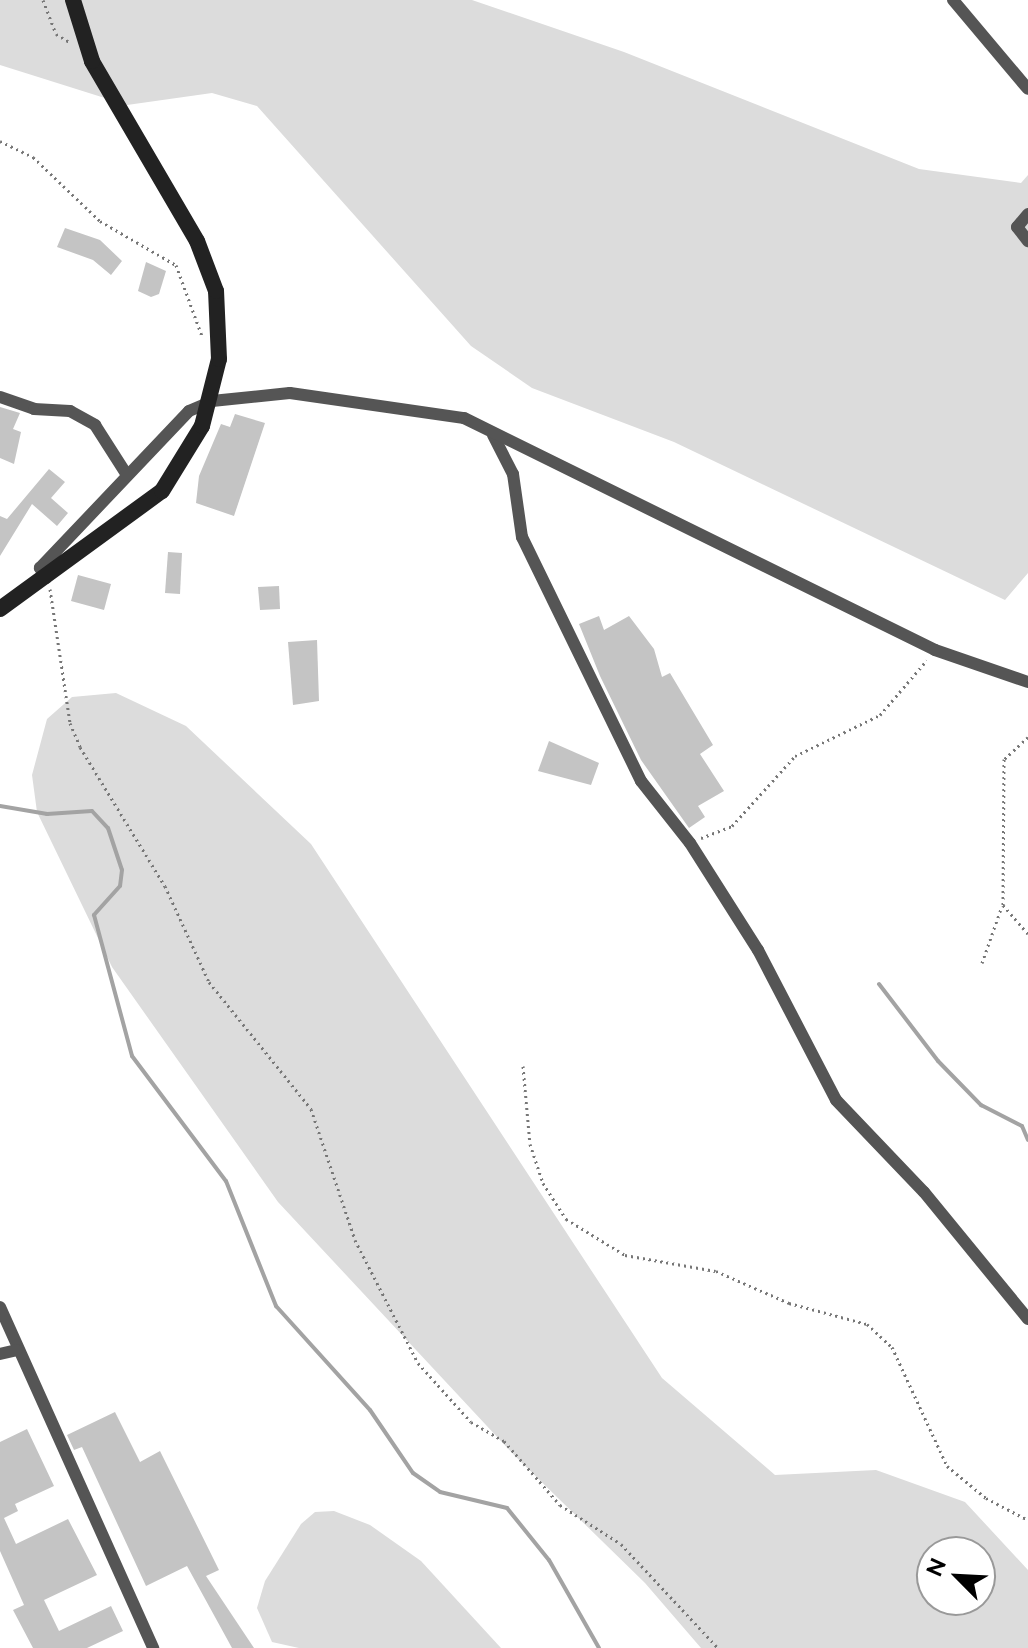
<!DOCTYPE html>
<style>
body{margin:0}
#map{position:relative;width:1028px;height:1648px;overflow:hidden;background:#fff;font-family:Raleway,sans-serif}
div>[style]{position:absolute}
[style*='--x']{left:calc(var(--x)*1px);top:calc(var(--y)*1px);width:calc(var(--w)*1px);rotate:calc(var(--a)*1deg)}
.green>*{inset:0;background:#dcdcdc}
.stream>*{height:4px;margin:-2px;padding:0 2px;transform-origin:2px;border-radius:2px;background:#a3a3a3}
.building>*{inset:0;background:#c4c4c4}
.path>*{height:3px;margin-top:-1.5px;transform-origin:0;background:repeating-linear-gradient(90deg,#777 0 2px,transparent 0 6px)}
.street>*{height:12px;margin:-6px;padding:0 6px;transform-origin:6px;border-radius:6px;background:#555}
.secondary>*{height:16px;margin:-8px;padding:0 8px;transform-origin:8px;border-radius:8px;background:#222}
span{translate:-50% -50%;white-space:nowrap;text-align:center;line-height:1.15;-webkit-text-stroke:7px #fff;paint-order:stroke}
.north{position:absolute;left:916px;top:1536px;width:80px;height:80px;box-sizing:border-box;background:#fff;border:2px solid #999;border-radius:50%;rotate:294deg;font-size:22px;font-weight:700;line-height:32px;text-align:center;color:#000}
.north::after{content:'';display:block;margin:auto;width:28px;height:36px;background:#000;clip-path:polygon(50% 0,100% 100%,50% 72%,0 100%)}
</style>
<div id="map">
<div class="green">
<div style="clip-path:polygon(0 0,472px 0,624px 52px,919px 169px,1021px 183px,1028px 175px,1028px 573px,1005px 600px,674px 442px,532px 388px,471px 346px,257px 106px,212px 93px,127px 105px,0 65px)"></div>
<div style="clip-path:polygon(evenodd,116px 693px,186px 726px,311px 844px,662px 1378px,775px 1475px,876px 1470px,965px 1502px,1028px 1570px,1028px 1648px,701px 1648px,645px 1583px,515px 1456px,278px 1202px,112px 967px,37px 812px,32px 775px,47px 719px,72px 697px,116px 693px,932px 1552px,980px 1552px,980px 1600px,932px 1600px,932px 1552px)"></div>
<div style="clip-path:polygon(334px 1511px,370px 1525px,421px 1561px,501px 1648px,299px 1648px,272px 1642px,257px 1608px,265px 1581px,301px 1524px,315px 1512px)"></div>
</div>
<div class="stream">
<div style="--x:0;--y:806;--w:48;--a:9.7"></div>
<div style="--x:47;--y:814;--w:45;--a:-3.8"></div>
<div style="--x:92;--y:811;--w:23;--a:47"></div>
<div style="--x:108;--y:828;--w:44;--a:71.6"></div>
<div style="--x:122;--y:870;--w:16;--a:97"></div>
<div style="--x:120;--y:886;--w:39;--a:132"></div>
<div style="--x:94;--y:915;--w:146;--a:74.9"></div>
<div style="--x:132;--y:1056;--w:156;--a:53.1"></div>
<div style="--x:226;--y:1181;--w:135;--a:68.2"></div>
<div style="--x:276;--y:1306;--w:140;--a:47.9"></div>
<div style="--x:370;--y:1410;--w:76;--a:55.7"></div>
<div style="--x:413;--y:1473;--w:33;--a:35"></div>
<div style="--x:440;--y:1492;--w:69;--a:13.4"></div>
<div style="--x:507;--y:1508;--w:67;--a:51.1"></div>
<div style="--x:549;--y:1560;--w:101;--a:60.4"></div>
<div style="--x:879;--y:984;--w:97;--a:52.5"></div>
<div style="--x:938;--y:1061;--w:62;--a:45.7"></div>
<div style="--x:981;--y:1105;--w:46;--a:27.1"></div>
<div style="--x:1022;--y:1126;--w:15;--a:67"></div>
</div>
<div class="building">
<div style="clip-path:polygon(65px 228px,100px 240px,122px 261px,111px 275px,93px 260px,57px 247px)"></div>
<div style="clip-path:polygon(146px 262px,166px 271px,159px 294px,151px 297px,138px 291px)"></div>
<div style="clip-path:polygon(0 407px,20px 413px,13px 429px,21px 432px,14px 464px,0 458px)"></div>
<div style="clip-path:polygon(235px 414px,265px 423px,234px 516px,196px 503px,199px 476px,221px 424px,230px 427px)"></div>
<div style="clip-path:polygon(49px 469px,65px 482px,51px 498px,68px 513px,57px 526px,32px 504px,0 556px,0 516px,7px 519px)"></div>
<div style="clip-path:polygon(168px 552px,182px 553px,180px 594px,165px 593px)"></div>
<div style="clip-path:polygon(78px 575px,111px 584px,104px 610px,71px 601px)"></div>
<div style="clip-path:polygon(279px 586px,280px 609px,260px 610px,258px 587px)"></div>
<div style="clip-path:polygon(599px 616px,604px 630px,629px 616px,654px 649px,662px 677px,670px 673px,713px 745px,700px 754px,724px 791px,698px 806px,705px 817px,689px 828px,641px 760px,600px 676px,579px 624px)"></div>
<div style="clip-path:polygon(317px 640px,319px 701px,293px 705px,288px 642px)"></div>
<div style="clip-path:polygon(549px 741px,599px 763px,591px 785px,538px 771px)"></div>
<div style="clip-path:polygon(115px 1412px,140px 1462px,160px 1451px,219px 1570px,206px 1576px,254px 1648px,232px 1648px,187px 1566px,146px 1586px,82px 1447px,74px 1450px,67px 1435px)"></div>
<div style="clip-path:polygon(27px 1429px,54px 1486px,15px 1504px,18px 1511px,4px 1518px,16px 1544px,68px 1519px,97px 1575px,44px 1600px,59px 1631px,111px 1606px,123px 1631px,87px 1648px,33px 1648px,13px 1610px,24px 1605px,0 1551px,0 1442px)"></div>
</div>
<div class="path">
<div style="--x:43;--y:0;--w:36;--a:69"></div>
<div style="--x:56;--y:34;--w:17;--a:31"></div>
<div style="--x:0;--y:141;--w:37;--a:26"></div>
<div style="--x:33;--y:157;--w:93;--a:43.7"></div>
<div style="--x:100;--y:221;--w:88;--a:30.1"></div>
<div style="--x:176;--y:265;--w:76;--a:69.9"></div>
<div style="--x:50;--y:589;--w:135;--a:81.5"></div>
<div style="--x:70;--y:723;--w:26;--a:67"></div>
<div style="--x:80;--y:747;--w:163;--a:58.6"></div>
<div style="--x:165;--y:886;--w:106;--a:65.4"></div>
<div style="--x:209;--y:982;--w:163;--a:51.2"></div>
<div style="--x:311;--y:1109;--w:138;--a:71.4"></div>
<div style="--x:355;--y:1240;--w:138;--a:62.9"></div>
<div style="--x:418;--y:1363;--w:79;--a:48.1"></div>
<div style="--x:471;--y:1422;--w:38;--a:30"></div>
<div style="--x:504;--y:1441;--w:85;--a:48.8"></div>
<div style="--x:560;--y:1505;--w:72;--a:32.6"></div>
<div style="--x:621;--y:1544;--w:142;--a:47"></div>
<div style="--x:1028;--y:737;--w:33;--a:137"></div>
<div style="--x:1004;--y:759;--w:146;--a:90.4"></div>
<div style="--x:1003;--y:905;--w:38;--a:49"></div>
<div style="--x:701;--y:838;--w:33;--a:-21"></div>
<div style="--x:732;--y:826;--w:94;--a:-48"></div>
<div style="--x:795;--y:756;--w:94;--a:-25.8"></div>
<div style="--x:880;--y:715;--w:72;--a:-49.5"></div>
<div style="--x:982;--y:963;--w:60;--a:-70.7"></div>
<div style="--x:523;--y:1066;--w:78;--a:84.9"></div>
<div style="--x:530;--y:1144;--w:41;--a:71.6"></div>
<div style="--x:543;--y:1183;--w:43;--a:57.4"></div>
<div style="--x:566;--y:1219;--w:69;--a:31.4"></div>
<div style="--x:625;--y:1255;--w:92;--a:10"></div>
<div style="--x:716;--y:1271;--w:80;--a:23.7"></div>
<div style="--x:789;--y:1303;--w:81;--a:15.1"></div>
<div style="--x:867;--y:1324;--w:34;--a:43"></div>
<div style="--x:892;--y:1347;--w:131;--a:65.2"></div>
<div style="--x:947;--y:1466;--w:50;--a:39.4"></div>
<div style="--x:986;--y:1498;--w:47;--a:27.6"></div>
</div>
<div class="street">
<div style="--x:953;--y:0;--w:116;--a:49.9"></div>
<div style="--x:1028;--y:214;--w:17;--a:130"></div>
<div style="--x:1017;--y:227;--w:18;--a:52"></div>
<div style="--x:0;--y:397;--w:36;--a:19"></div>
<div style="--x:34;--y:409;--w:36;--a:3"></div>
<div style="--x:70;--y:411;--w:29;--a:29"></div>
<div style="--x:95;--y:425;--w:59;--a:57.4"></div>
<div style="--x:493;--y:435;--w:44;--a:62.9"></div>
<div style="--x:513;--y:474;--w:64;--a:81.9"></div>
<div style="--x:522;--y:537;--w:271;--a:64"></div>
<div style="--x:641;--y:781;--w:79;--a:51.7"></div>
<div style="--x:690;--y:843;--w:127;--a:57.6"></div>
<div style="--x:758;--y:950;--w:169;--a:62.5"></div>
<div style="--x:836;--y:1100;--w:127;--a:46.3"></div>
<div style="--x:924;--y:1192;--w:164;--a:50.7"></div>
<div style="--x:46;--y:578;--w:12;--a:-121"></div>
<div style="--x:40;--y:568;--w:216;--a:-46.5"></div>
<div style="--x:189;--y:411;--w:25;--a:-23"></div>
<div style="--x:212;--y:401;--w:78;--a:-5.9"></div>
<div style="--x:290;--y:393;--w:176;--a:8.2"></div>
<div style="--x:464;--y:418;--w:525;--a:26.22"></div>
<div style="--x:935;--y:650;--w:98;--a:19"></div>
<div style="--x:0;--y:1307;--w:374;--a:65.8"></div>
<div style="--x:0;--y:1354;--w:17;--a:-13"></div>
</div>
<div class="secondary">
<div style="--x:0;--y:609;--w:200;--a:-36.1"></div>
<div style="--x:162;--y:491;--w:76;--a:-58.4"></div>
<div style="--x:202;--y:426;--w:69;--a:-75.8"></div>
<div style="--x:219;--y:359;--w:68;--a:-92.5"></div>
<div style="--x:216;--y:291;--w:53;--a:-110.8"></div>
<div style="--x:197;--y:241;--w:208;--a:-120.3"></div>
<div style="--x:92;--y:61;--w:64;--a:-107.3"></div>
</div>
<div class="north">N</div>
</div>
